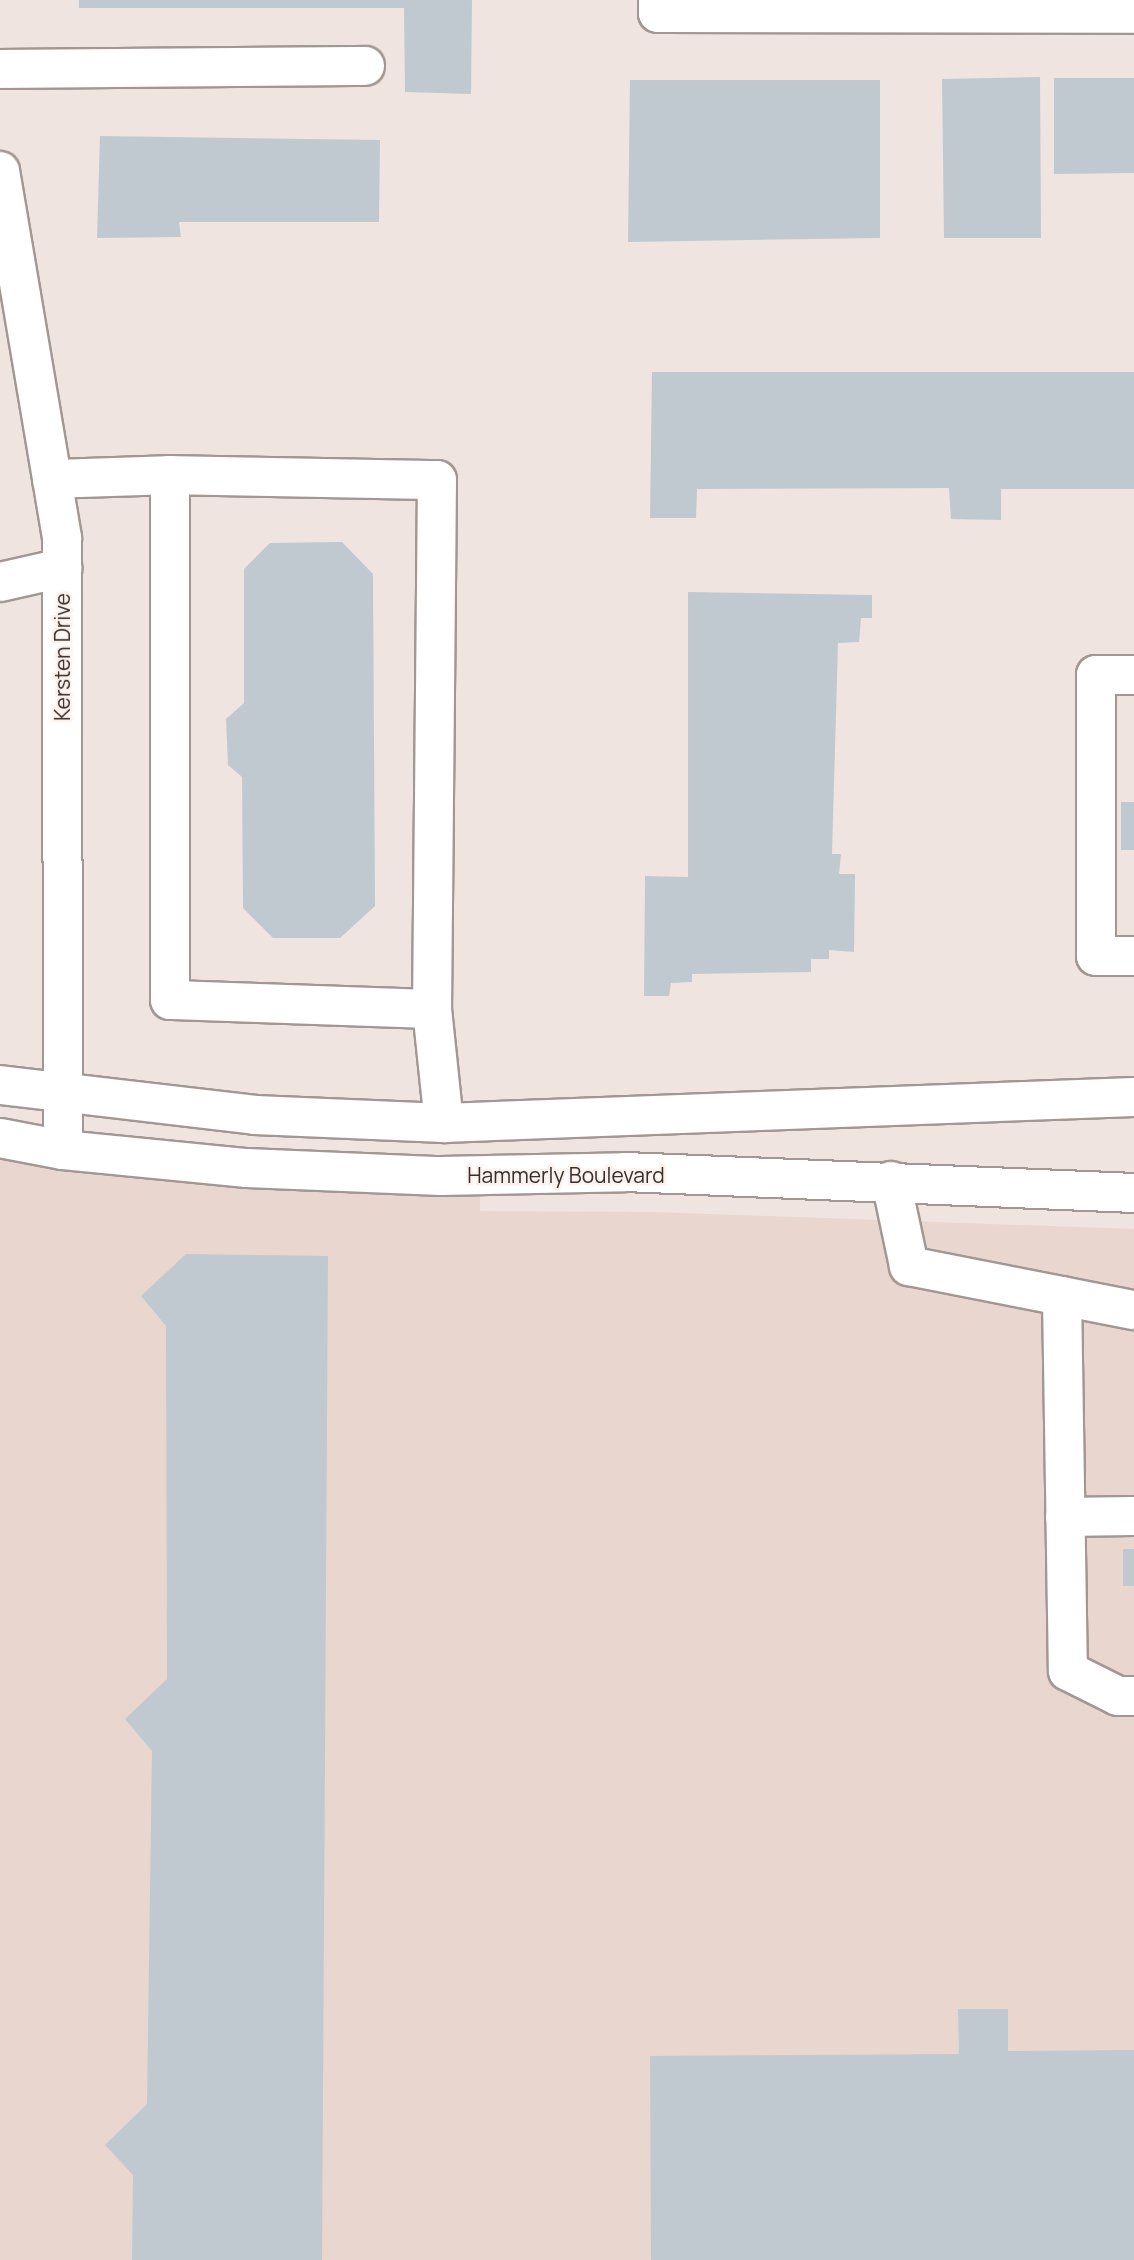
<!DOCTYPE html>
<style>
body{margin:0}
#map{position:relative;width:1134px;height:2260px;overflow:hidden;background:#efe4df;font-family:Manrope,sans-serif}
div>[style]{position:absolute}
[style*='--x']{left:calc(var(--x)*1px);top:calc(var(--y)*1px);width:calc(var(--w)*1px);rotate:calc(var(--a)*1deg)}
.built>*{inset:0;background:#e9d6ce}
.building>*{inset:0;background:#c0c9d0}
.roads{filter:drop-shadow(2px 0 #a29793) drop-shadow(-2px 0 #a29793) drop-shadow(0 2px #a29793) drop-shadow(0 -2px #a29793)}
.minor>*{height:38px;margin:-19px;padding:0 19px;transform-origin:19px;border-radius:19px;background:#fff}
.major>*{height:38px;margin:-19px;padding:0 19px;transform-origin:19px;border-radius:19px;background:#fff}
span{translate:-50% -50%;white-space:nowrap;text-align:center;line-height:1.15;-webkit-text-stroke:5px #fdf1ec;paint-order:stroke}
.street-label{font-size:21px;color:#342f2d}
</style>
<div id="map">
<div class="built">
<div style="clip-path:polygon(0 1138px,480px 1175px,480px 1211px,654px 1212px,1134px 1229px,1134px 2260px,0 2260px)"></div>
</div>
<div class="building">
<div style="clip-path:polygon(79px 0,472px 0,471px 94px,405px 92px,404px 8px,79px 8px)"></div>
<div style="clip-path:polygon(1040px 77px,1041px 238px,944px 238px,942px 79px)"></div>
<div style="clip-path:polygon(1054px 78px,1134px 78px,1134px 173px,1054px 174px)"></div>
<div style="clip-path:polygon(630px 80px,880px 80px,880px 238px,628px 242px)"></div>
<div style="clip-path:polygon(100px 136px,380px 140px,379px 222px,179px 222px,181px 237px,97px 238px)"></div>
<div style="clip-path:polygon(652px 372px,1134px 372px,1134px 489px,1001px 489px,1001px 520px,951px 519px,949px 488px,697px 489px,696px 518px,650px 518px)"></div>
<div style="clip-path:polygon(342px 542px,373px 574px,375px 906px,340px 938px,273px 938px,243px 908px,242px 777px,228px 765px,226px 719px,244px 703px,244px 569px,270px 543px)"></div>
<div style="clip-path:polygon(688px 592px,872px 595px,872px 618px,861px 618px,859px 642px,838px 643px,832px 854px,841px 854px,839px 874px,855px 874px,854px 952px,829px 950px,829px 959px,811px 959px,811px 972px,692px 974px,692px 982px,671px 983px,669px 996px,644px 996px,645px 876px,688px 877px)"></div>
<div style="clip-path:polygon(1121px 802px,1134px 802px,1134px 850px,1121px 850px)"></div>
<div style="clip-path:polygon(186px 1254px,328px 1256px,322px 2260px,132px 2260px,133px 2175px,105px 2145px,147px 2104px,152px 1751px,125px 1719px,167px 1679px,166px 1326px,141px 1296px)"></div>
<div style="clip-path:polygon(1123px 1549px,1134px 1549px,1134px 1586px,1123px 1586px)"></div>
<div style="clip-path:polygon(958px 2009px,1008px 2009px,1008px 2051px,1134px 2050px,1134px 2260px,651px 2260px,650px 2056px,959px 2054px)"></div>
</div>
<div class="roads">
<div class="minor">
<div style="--x:658;--y:0;--w:13;--a:90"></div>
<div style="--x:658;--y:13;--w:476;--a:0.1"></div>
<div style="--x:0;--y:69;--w:365;--a:-0.5"></div>
<div style="--x:0;--y:171;--w:372;--a:80.4"></div>
<div style="--x:62;--y:538;--w:612;--a:89.91"></div>
<div style="--x:52;--y:479;--w:118;--a:-1.9"></div>
<div style="--x:0;--y:582;--w:64;--a:-12.7"></div>
<div style="--x:1134;--y:675;--w:38;--a:180"></div>
<div style="--x:1096;--y:675;--w:281;--a:90"></div>
<div style="--x:1096;--y:956;--w:38;--a:0"></div>
<div style="--x:432;--y:1009;--w:262;--a:-178"></div>
<div style="--x:170;--y:1000;--w:525;--a:-90"></div>
<div style="--x:170;--y:475;--w:267;--a:1.1"></div>
<div style="--x:437;--y:480;--w:529;--a:90.54"></div>
<div style="--x:432;--y:1009;--w:115;--a:84"></div>
<div style="--x:891;--y:1181;--w:87;--a:78"></div>
<div style="--x:909;--y:1266;--w:229;--a:11.1"></div>
<div style="--x:1062;--y:1296;--w:375;--a:89.1"></div>
<div style="--x:1068;--y:1671;--w:56;--a:26.6"></div>
<div style="--x:1118;--y:1696;--w:16;--a:0"></div>
<div style="--x:1065;--y:1517;--w:69;--a:-0.8"></div>
</div>
<div class="major">
<div style="--x:0;--y:1085;--w:257;--a:6.7"></div>
<div style="--x:255;--y:1115;--w:189;--a:2.4"></div>
<div style="--x:444;--y:1123;--w:690;--a:-2.16"></div>
<div style="--x:0;--y:1138;--w:64;--a:10.8"></div>
<div style="--x:63;--y:1150;--w:185;--a:5.6"></div>
<div style="--x:247;--y:1168;--w:194;--a:2.4"></div>
<div style="--x:441;--y:1176;--w:184;--a:-1.2"></div>
<div style="--x:625;--y:1172;--w:509;--a:2.36"></div>
</div>
</div>
<div class="street-label">
<span style="left:62px;top:657px;rotate:-90deg">Kersten Drive</span>
<span style="left:566px;top:1175px">Hammerly Boulevard</span>
</div>
</div>
